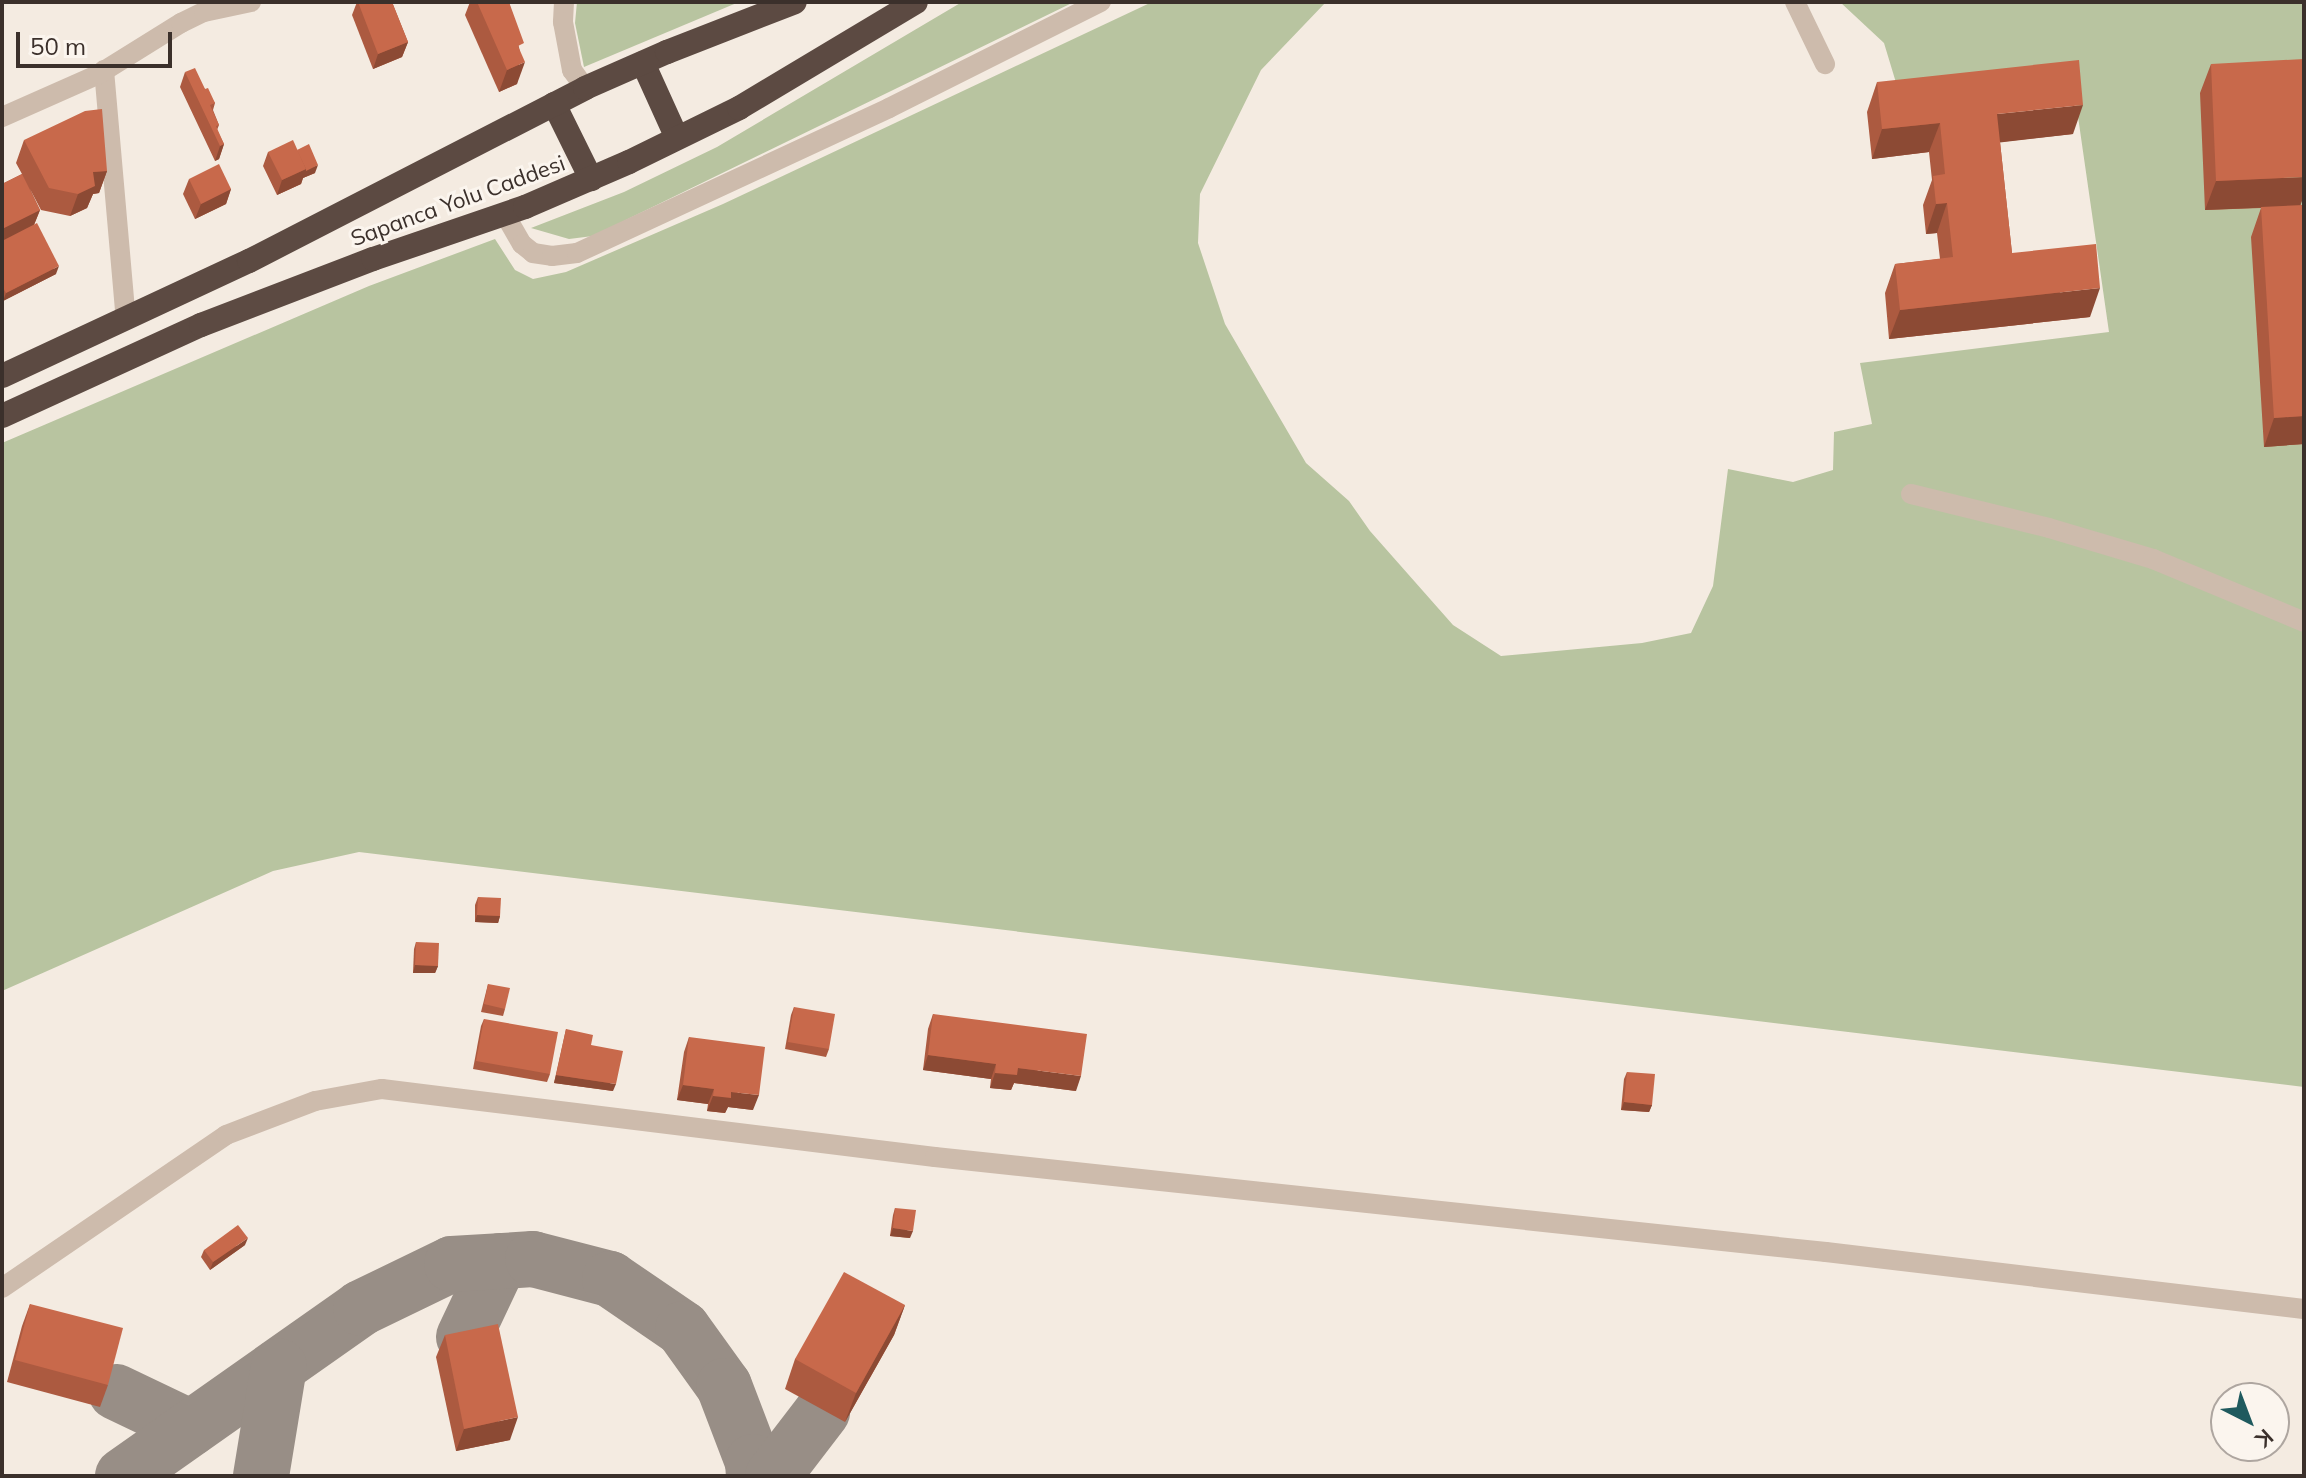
<!DOCTYPE html>
<style>
body{margin:0}
#map{position:relative;width:2306px;height:1478px;overflow:hidden;background:#f4ebe1;font-family:Mulish,sans-serif}
div>[style]{position:absolute}
[style*='--x']{left:calc(var(--x)*1px);top:calc(var(--y)*1px);width:calc(var(--w)*1px);rotate:calc(var(--a)*1deg)}
.green>*{inset:0;background:#b8c4a0}
.taxiway>*{height:56px;margin:-28px;padding:0 28px;transform-origin:28px;border-radius:28px;background:#988e86}
.minor>*{height:20px;margin:-10px;padding:0 10px;transform-origin:10px;border-radius:10px;background:#cdbbac}
.highway>*{height:24px;margin:-12px;padding:0 12px;transform-origin:12px;border-radius:12px;background:#5c4a42}
.wall>*{inset:0;background:#ac5a40}
.shaded-wall>*{inset:0;background:#8c4a34}
.building>*{inset:0;background:#c8694b}
span{translate:-50% -50%;white-space:nowrap;text-align:center;line-height:1.15;-webkit-text-stroke:6px #fbf5ee;paint-order:stroke}
.street-label{font-size:22px;color:#3b302b}
.frame{position:absolute;inset:0;border:4px solid #3b302b;pointer-events:none}
.north{position:absolute;left:2210px;top:1382px;width:80px;height:80px;box-sizing:border-box;background:#fbf5ee;border:2px solid #aea6a0;border-radius:50%;rotate:138deg;font-size:22px;font-weight:700;line-height:32px;text-align:center;color:#3b302b}
.north::after{content:'';display:block;margin:auto;width:28px;height:36px;background:#1f5a5e;clip-path:polygon(50% 0,100% 100%,50% 72%,0 100%)}
.scale{position:absolute;left:16px;top:32px;width:156px;height:36px;box-sizing:border-box;border:4px solid #3b302b;border-top:0;padding-left:10px;font-size:24px;line-height:28px;white-space:nowrap;color:#3b302b;-webkit-text-stroke:6px #fbf5ee;paint-order:stroke}
</style>
<div id="map">
<div class="green">
<div style="clip-path:polygon(577px 2px,739px 2px,584px 67px,575px 23px)"></div>
<div style="clip-path:polygon(962px 2px,1074px 2px,593px 236px,569px 239px,531px 228px,624px 192px,717px 147px)"></div>
<div style="clip-path:polygon(1152px 2px,1326px 2px,1261px 70px,1200px 194px,1198px 243px,1225px 324px,1306px 463px,1349px 501px,1370px 531px,1453px 625px,1501px 656px,1642px 643px,1691px 633px,1713px 586px,1728px 469px,1793px 482px,1833px 470px,1834px 432px,1872px 424px,1860px 363px,2109px 332px,2071px 68px,1897px 86px,1884px 43px,1840px 2px,2304px 2px,2304px 1087px,359px 852px,273px 871px,2px 991px,2px 443px,369px 286px,495px 239px,515px 270px,533px 279px,566px 272px,723px 204px)"></div>
</div>
<div class="taxiway">
<div style="--x:464;--y:1337;--w:84;--a:-64.7"></div>
<div style="--x:116;--y:1392;--w:83;--a:25.6"></div>
<div style="--x:123;--y:1476;--w:291;--a:-35.2"></div>
<div style="--x:361;--y:1308;--w:101;--a:-25.8"></div>
<div style="--x:452;--y:1264;--w:81;--a:-3.5"></div>
<div style="--x:533;--y:1259;--w:80;--a:14.6"></div>
<div style="--x:610;--y:1279;--w:88;--a:34.4"></div>
<div style="--x:683;--y:1329;--w:70;--a:54.3"></div>
<div style="--x:724;--y:1386;--w:81;--a:69.1"></div>
<div style="--x:753;--y:1462;--w:14;--a:86"></div>
<div style="--x:261;--y:1476;--w:111;--a:-80.7"></div>
<div style="--x:773;--y:1476;--w:81;--a:-52.6"></div>
</div>
<div class="minor">
<div style="--x:564;--y:2;--w:20;--a:93"></div>
<div style="--x:563;--y:22;--w:49;--a:79.4"></div>
<div style="--x:572;--y:70;--w:22;--a:54"></div>
<div style="--x:1795;--y:2;--w:69;--a:64.2"></div>
<div style="--x:104;--y:70;--w:251;--a:85"></div>
<div style="--x:2;--y:117;--w:106;--a:-23.9"></div>
<div style="--x:99;--y:74;--w:97;--a:-31.9"></div>
<div style="--x:181;--y:23;--w:25;--a:-26"></div>
<div style="--x:204;--y:12;--w:48;--a:-12"></div>
<div style="--x:504;--y:213;--w:36;--a:60"></div>
<div style="--x:522;--y:244;--w:14;--a:39"></div>
<div style="--x:533;--y:253;--w:19;--a:9"></div>
<div style="--x:552;--y:256;--w:25;--a:-7"></div>
<div style="--x:577;--y:253;--w:344;--a:-24.9"></div>
<div style="--x:889;--y:108;--w:237;--a:-26.6"></div>
<div style="--x:1911;--y:494;--w:142;--a:13.8"></div>
<div style="--x:2049;--y:528;--w:109;--a:16.6"></div>
<div style="--x:2153;--y:559;--w:164;--a:22.6"></div>
<div style="--x:2;--y:1288;--w:271;--a:-34.3"></div>
<div style="--x:226;--y:1135;--w:95;--a:-20.9"></div>
<div style="--x:315;--y:1101;--w:68;--a:-10.2"></div>
<div style="--x:382;--y:1089;--w:557;--a:7.01"></div>
<div style="--x:935;--y:1157;--w:896;--a:6.09"></div>
<div style="--x:1826;--y:1252;--w:481;--a:6.8"></div>
</div>
<div class="highway">
<div style="--x:643;--y:63;--w:82;--a:65.6"></div>
<div style="--x:554;--y:104;--w:84;--a:63.7"></div>
<div style="--x:2;--y:376;--w:272;--a:-25"></div>
<div style="--x:249;--y:261;--w:378;--a:-27.2"></div>
<div style="--x:585;--y:88;--w:90;--a:-23.7"></div>
<div style="--x:667;--y:52;--w:137;--a:-21.3"></div>
<div style="--x:2;--y:416;--w:219;--a:-24.6"></div>
<div style="--x:201;--y:325;--w:184;--a:-21"></div>
<div style="--x:373;--y:259;--w:161;--a:-18.9"></div>
<div style="--x:525;--y:207;--w:113;--a:-23.4"></div>
<div style="--x:629;--y:162;--w:123;--a:-26.1"></div>
<div style="--x:739;--y:108;--w:206;--a:-30.9"></div>
</div>
<div class="wall">
<div style="clip-path:polygon(357px 2px,392px 2px,408px 42px,402px 57px,373px 69px,352px 15px)"></div>
<div style="clip-path:polygon(470px 2px,509px 2px,520px 52px,517px 84px,499px 92px,465px 15px)"></div>
<div style="clip-path:polygon(2211px 64px,2301px 205px,2304px 205px,2304px 444px,2264px 447px,2251px 237px,2261px 208px,2205px 210px,2200px 93px)"></div>
<div style="clip-path:polygon(185px 72px,205px 89px,215px 103px,213px 110px,219px 125px,217px 130px,224px 144px,219px 159px,215px 161px,180px 87px)"></div>
<div style="clip-path:polygon(1877px 82px,2073px 134px,2000px 142px,2012px 253px,2090px 317px,1889px 339px,1885px 293px,1895px 264px,1940px 259px,1937px 233px,1926px 234px,1923px 205px,1932px 180px,1929px 152px,1872px 159px,1867px 112px)"></div>
<div style="clip-path:polygon(24px 140px,107px 171px,99px 193px,93px 194px,87px 208px,70px 216px,41px 210px,30px 189px,40px 210px,34px 225px,56px 274px,3px 301px,2px 184px,22px 174px,16px 163px)"></div>
<div style="clip-path:polygon(297px 150px,315px 173px,303px 178px,301px 184px,277px 195px,263px 166px,268px 152px)"></div>
<div style="clip-path:polygon(189px 179px,231px 189px,226px 204px,195px 219px,183px 194px)"></div>
<div style="clip-path:polygon(478px 897px,500px 916px,498px 923px,475px 922px,475px 905px)"></div>
<div style="clip-path:polygon(416px 942px,438px 966px,435px 973px,413px 973px,414px 949px)"></div>
<div style="clip-path:polygon(488px 984px,505px 1009px,503px 1016px,481px 1012px)"></div>
<div style="clip-path:polygon(794px 1007px,829px 1049px,826px 1057px,785px 1049px,791px 1015px)"></div>
<div style="clip-path:polygon(933px 1014px,1076px 1091px,1014px 1083px,1011px 1090px,990px 1088px,991px 1079px,923px 1070px,928px 1029px)"></div>
<div style="clip-path:polygon(484px 1019px,550px 1074px,547px 1082px,473px 1069px,481px 1026px)"></div>
<div style="clip-path:polygon(566px 1029px,591px 1045px,613px 1091px,554px 1083px)"></div>
<div style="clip-path:polygon(689px 1037px,753px 1110px,728px 1107px,725px 1113px,707px 1111px,708px 1104px,677px 1100px,684px 1052px)"></div>
<div style="clip-path:polygon(1627px 1072px,1652px 1105px,1649px 1112px,1621px 1110px,1624px 1079px)"></div>
<div style="clip-path:polygon(895px 1208px,910px 1238px,890px 1236px,893px 1215px)"></div>
<div style="clip-path:polygon(245px 1245px,210px 1270px,201px 1257px,204px 1250px)"></div>
<div style="clip-path:polygon(30px 1304px,108px 1385px,100px 1407px,7px 1382px,22px 1326px)"></div>
<div style="clip-path:polygon(905px 1305px,894px 1335px,845px 1422px,785px 1389px,795px 1359px)"></div>
<div style="clip-path:polygon(445px 1335px,510px 1440px,456px 1451px,436px 1357px)"></div>
</div>
<div class="shaded-wall">
<div style="clip-path:polygon(408px 42px,402px 57px,373px 69px,378px 54px)"></div>
<div style="clip-path:polygon(525px 62px,517px 84px,499px 92px,507px 70px)"></div>
<div style="clip-path:polygon(2083px 105px,2073px 134px,1987px 144px,1997px 114px)"></div>
<div style="clip-path:polygon(1940px 123px,1929px 152px,1872px 159px,1882px 129px)"></div>
<div style="clip-path:polygon(224px 144px,219px 159px,215px 161px,220px 146px)"></div>
<div style="clip-path:polygon(318px 165px,315px 173px,303px 178px,301px 184px,277px 195px,282px 180px,306px 169px)"></div>
<div style="clip-path:polygon(107px 171px,99px 193px,93px 194px,87px 208px,70px 216px,78px 194px,93px 172px)"></div>
<div style="clip-path:polygon(2304px 177px,2304px 196px,2300px 206px,2205px 210px,2216px 181px)"></div>
<div style="clip-path:polygon(231px 189px,226px 204px,195px 219px,201px 204px)"></div>
<div style="clip-path:polygon(1947px 203px,1937px 233px,1926px 234px,1936px 204px)"></div>
<div style="clip-path:polygon(40px 210px,31px 232px,2px 247px,2px 229px)"></div>
<div style="clip-path:polygon(59px 266px,56px 274px,3px 301px,6px 293px)"></div>
<div style="clip-path:polygon(2100px 288px,2090px 317px,1889px 339px,1900px 310px)"></div>
<div style="clip-path:polygon(2304px 416px,2304px 444px,2264px 447px,2274px 418px)"></div>
<div style="clip-path:polygon(477px 915px,500px 916px,498px 923px,475px 922px)"></div>
<div style="clip-path:polygon(415px 965px,438px 966px,435px 973px,413px 973px)"></div>
<div style="clip-path:polygon(928px 1055px,996px 1064px,991px 1079px,923px 1070px)"></div>
<div style="clip-path:polygon(1018px 1068px,1081px 1076px,1076px 1091px,1014px 1083px,1011px 1090px,990px 1088px,995px 1073px)"></div>
<div style="clip-path:polygon(556px 1075px,616px 1084px,613px 1091px,554px 1083px)"></div>
<div style="clip-path:polygon(683px 1085px,714px 1089px,708px 1104px,677px 1100px)"></div>
<div style="clip-path:polygon(731px 1092px,759px 1095px,753px 1110px,728px 1107px,725px 1113px,707px 1111px,713px 1096px)"></div>
<div style="clip-path:polygon(1624px 1102px,1652px 1105px,1649px 1112px,1621px 1110px)"></div>
<div style="clip-path:polygon(893px 1228px,913px 1231px,910px 1238px,890px 1236px)"></div>
<div style="clip-path:polygon(248px 1238px,245px 1245px,210px 1270px,213px 1262px)"></div>
<div style="clip-path:polygon(905px 1305px,894px 1335px,845px 1422px,856px 1393px)"></div>
<div style="clip-path:polygon(518px 1417px,510px 1440px,456px 1451px,464px 1429px)"></div>
</div>
<div class="building">
<div style="clip-path:polygon(358px 2px,392px 2px,408px 42px,378px 54px)"></div>
<div style="clip-path:polygon(477px 2px,509px 2px,524px 43px,518px 46px,525px 62px,507px 70px)"></div>
<div style="clip-path:polygon(2304px 59px,2304px 177px,2216px 181px,2211px 64px)"></div>
<div style="clip-path:polygon(2079px 60px,2083px 105px,1997px 114px,2012px 253px,2096px 244px,2100px 288px,1900px 310px,1895px 264px,1953px 257px,1947px 203px,1936px 204px,1933px 176px,1945px 174px,1940px 123px,1882px 129px,1877px 82px)"></div>
<div style="clip-path:polygon(195px 68px,205px 89px,208px 88px,215px 103px,210px 105px,219px 125px,216px 126px,224px 144px,220px 146px,185px 72px)"></div>
<div style="clip-path:polygon(102px 109px,107px 171px,93px 172px,95px 186px,78px 194px,49px 188px,24px 140px,85px 111px)"></div>
<div style="clip-path:polygon(293px 140px,306px 169px,282px 180px,268px 152px)"></div>
<div style="clip-path:polygon(309px 144px,318px 165px,306px 171px,306px 169px,297px 150px)"></div>
<div style="clip-path:polygon(219px 164px,231px 189px,201px 204px,189px 179px)"></div>
<div style="clip-path:polygon(22px 174px,40px 210px,2px 229px,2px 184px)"></div>
<div style="clip-path:polygon(2304px 205px,2304px 416px,2274px 418px,2261px 207px)"></div>
<div style="clip-path:polygon(37px 223px,59px 266px,6px 293px,2px 286px,2px 241px)"></div>
<div style="clip-path:polygon(478px 897px,501px 898px,500px 916px,477px 915px)"></div>
<div style="clip-path:polygon(416px 942px,439px 943px,438px 966px,415px 965px)"></div>
<div style="clip-path:polygon(488px 984px,510px 988px,505px 1009px,484px 1004px)"></div>
<div style="clip-path:polygon(794px 1007px,835px 1014px,829px 1049px,788px 1042px)"></div>
<div style="clip-path:polygon(933px 1014px,1087px 1034px,1081px 1076px,1018px 1068px,1017px 1075px,995px 1073px,996px 1064px,928px 1055px)"></div>
<div style="clip-path:polygon(484px 1019px,558px 1032px,550px 1074px,476px 1061px)"></div>
<div style="clip-path:polygon(566px 1029px,593px 1035px,591px 1045px,623px 1051px,616px 1084px,556px 1075px)"></div>
<div style="clip-path:polygon(689px 1037px,765px 1047px,759px 1095px,731px 1092px,731px 1098px,713px 1096px,714px 1089px,683px 1085px)"></div>
<div style="clip-path:polygon(1627px 1072px,1655px 1074px,1652px 1105px,1624px 1102px)"></div>
<div style="clip-path:polygon(895px 1208px,916px 1210px,913px 1231px,893px 1228px)"></div>
<div style="clip-path:polygon(238px 1225px,248px 1238px,213px 1262px,204px 1250px)"></div>
<div style="clip-path:polygon(844px 1272px,905px 1305px,856px 1393px,795px 1359px)"></div>
<div style="clip-path:polygon(30px 1304px,123px 1328px,108px 1385px,15px 1360px)"></div>
<div style="clip-path:polygon(498px 1324px,518px 1417px,464px 1429px,445px 1335px)"></div>
</div>
<div class="street-label">
<span style="left:458px;top:201px;rotate:-20deg">Sapanca Yolu Caddesi</span>
</div>
<div class="frame"></div>
<div class="north">K</div>
<div class="scale">50 m</div>
</div>
